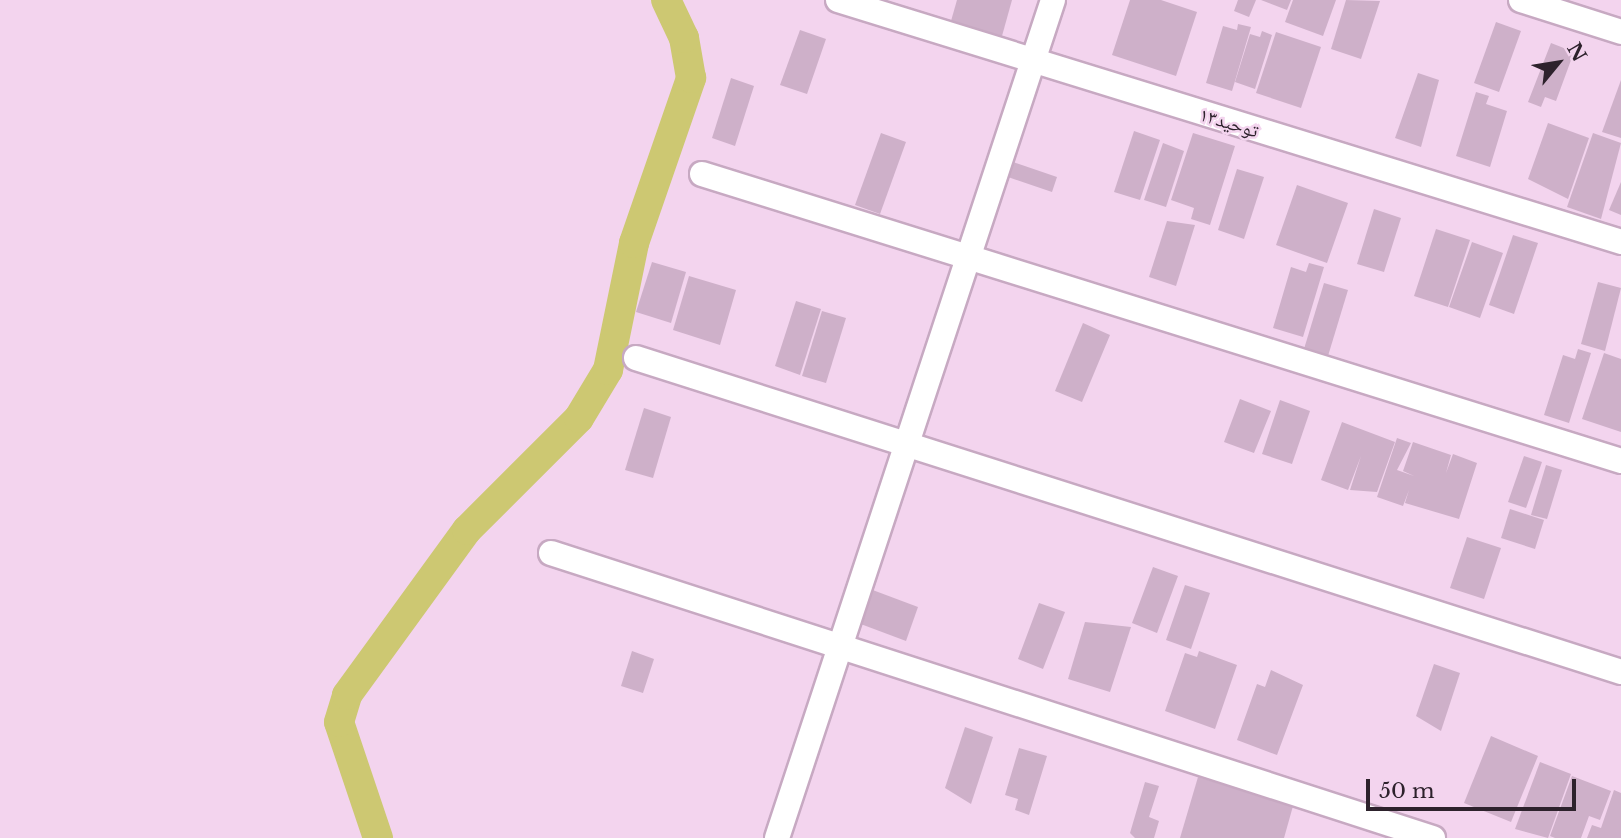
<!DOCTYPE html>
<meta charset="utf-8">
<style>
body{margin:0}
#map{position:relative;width:1621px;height:838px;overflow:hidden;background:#f3d4ee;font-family:"Libre Baskerville","Noto Naskh Arabic",serif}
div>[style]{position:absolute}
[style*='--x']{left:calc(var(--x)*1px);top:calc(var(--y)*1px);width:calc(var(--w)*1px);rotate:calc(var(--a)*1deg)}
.canal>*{height:30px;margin:-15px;padding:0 15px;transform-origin:15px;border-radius:15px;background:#cdc872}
.building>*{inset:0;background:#ceb0c9}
.roads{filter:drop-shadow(2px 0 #c7a9c2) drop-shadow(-2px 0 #c7a9c2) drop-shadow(0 2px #c7a9c2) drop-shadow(0 -2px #c7a9c2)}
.minor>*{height:24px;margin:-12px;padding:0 12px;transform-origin:12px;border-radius:12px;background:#fff}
span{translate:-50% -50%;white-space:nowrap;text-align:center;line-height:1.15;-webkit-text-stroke:5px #f3d4ee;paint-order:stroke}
.street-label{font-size:19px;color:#2d222c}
.north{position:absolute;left:1523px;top:28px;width:70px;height:70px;-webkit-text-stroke:5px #f3d4ee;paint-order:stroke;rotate:60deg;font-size:19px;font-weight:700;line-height:28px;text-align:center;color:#2d222c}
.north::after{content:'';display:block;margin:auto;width:24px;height:32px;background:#2d222c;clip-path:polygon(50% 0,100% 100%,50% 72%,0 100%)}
.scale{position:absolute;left:1366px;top:779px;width:210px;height:32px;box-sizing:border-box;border:4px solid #2d222c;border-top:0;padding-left:9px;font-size:21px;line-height:24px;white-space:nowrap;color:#2d222c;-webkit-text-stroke:5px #f3d4ee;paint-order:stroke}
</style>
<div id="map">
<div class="canal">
<div style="--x:378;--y:838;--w:122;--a:-108.6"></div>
<div style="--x:339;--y:722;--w:28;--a:-73"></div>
<div style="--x:347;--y:695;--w:204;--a:-54"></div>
<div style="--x:467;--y:530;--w:158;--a:-45"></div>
<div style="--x:579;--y:418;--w:56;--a:-58.9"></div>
<div style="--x:608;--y:370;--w:130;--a:-78.4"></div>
<div style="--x:634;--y:243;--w:175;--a:-70.9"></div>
<div style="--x:691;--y:78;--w:41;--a:-99.9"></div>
<div style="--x:684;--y:38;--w:42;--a:-115.3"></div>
</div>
<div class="building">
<div style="clip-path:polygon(957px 0,1012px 0,1002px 36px,951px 21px)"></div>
<div style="clip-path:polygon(1130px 0,1161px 0,1197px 12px,1176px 76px,1112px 55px)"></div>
<div style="clip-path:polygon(1238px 0,1256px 0,1249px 17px,1234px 11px)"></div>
<div style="clip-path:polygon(1261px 0,1291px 0,1287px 10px)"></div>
<div style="clip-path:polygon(1293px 0,1336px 0,1323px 36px,1285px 22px)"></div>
<div style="clip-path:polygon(1346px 0,1380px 1px,1361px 59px,1331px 49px)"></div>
<div style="clip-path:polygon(1496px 22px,1521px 31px,1499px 92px,1474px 83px)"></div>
<div style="clip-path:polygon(1238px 24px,1251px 27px,1232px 91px,1206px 83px,1223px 26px,1237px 30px)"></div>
<div style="clip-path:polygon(800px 30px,826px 39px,807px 94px,780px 85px)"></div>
<div style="clip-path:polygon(1262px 31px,1272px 35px,1255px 89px,1235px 82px,1250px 34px,1260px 37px)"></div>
<div style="clip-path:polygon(1276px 32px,1321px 47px,1301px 108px,1256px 93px)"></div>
<div style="clip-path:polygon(1551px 43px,1574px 52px,1556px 101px,1545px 97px,1541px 107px,1528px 102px)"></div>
<div style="clip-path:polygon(1418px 73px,1439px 80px,1421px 147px,1395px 138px)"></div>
<div style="clip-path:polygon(731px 78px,754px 86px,735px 146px,712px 138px)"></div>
<div style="clip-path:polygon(1621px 80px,1621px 138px,1602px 132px)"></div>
<div style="clip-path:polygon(1476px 92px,1489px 96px,1486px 104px,1507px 111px,1490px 167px,1456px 156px)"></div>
<div style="clip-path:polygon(1548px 123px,1589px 138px,1568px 199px,1528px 179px)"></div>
<div style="clip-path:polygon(1134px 131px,1160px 140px,1140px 200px,1114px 192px)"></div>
<div style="clip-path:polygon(881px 133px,906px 142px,880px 214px,855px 205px)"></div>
<div style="clip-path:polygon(1193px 133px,1235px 146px,1210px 225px,1191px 219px,1194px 208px,1171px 200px)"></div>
<div style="clip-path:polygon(1593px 133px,1621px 143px,1601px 219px,1567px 207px)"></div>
<div style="clip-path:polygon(1163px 143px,1184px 151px,1166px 207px,1144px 200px)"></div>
<div style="clip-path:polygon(1013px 162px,1057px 177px,1052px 192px,1008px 177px)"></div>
<div style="clip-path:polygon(1237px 169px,1264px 177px,1244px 239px,1218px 230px)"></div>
<div style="clip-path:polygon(1621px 182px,1621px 215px,1609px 210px)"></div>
<div style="clip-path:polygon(1297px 185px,1348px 203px,1327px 263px,1276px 245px)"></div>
<div style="clip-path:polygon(1374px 209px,1401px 218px,1384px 272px,1357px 264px)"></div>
<div style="clip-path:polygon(1167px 221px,1195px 225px,1176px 286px,1149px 277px)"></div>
<div style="clip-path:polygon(1436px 229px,1470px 240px,1448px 307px,1414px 296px)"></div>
<div style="clip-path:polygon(1513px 235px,1538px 243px,1514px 314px,1489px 305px)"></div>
<div style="clip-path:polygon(1472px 242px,1503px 253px,1480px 318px,1449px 307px)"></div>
<div style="clip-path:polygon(652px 262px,686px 272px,671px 323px,636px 312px)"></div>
<div style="clip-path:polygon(1309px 263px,1324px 267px,1303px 337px,1273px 328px,1291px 267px,1306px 272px)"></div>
<div style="clip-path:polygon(689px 276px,736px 290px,720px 345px,673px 330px)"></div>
<div style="clip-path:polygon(1598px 282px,1621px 288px,1605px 351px,1581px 344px)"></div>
<div style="clip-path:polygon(1324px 283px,1348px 290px,1328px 356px,1304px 349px)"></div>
<div style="clip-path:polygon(796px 301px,821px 309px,800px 375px,775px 366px)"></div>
<div style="clip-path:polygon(822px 311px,846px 318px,826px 383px,802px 376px)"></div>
<div style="clip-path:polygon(1083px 323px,1110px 335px,1082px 402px,1055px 391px)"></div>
<div style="clip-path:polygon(1578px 349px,1591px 353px,1569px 423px,1544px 415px,1563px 355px,1575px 359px)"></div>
<div style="clip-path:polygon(1604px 353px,1621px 359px,1621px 432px,1582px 419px)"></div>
<div style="clip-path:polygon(1240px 399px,1271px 411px,1254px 453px,1224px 442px)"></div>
<div style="clip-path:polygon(1280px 400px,1310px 411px,1292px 464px,1262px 454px)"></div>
<div style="clip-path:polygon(644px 408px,671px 417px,653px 478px,625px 470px)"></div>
<div style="clip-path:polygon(1342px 422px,1395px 442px,1377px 492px,1350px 490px,1361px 456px,1348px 490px,1321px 480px)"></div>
<div style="clip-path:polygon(1397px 438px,1411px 443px,1397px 470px,1414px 476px,1403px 471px,1413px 442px,1451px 455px,1446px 473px,1453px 454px,1477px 463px,1459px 519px,1405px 503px,1409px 490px,1403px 506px,1377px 497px)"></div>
<div style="clip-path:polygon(1524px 456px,1542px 462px,1526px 508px,1508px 502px)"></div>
<div style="clip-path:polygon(1546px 465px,1562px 470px,1547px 519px,1531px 515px)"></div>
<div style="clip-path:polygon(1510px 509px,1544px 520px,1535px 549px,1501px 538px)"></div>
<div style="clip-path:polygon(1467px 537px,1501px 548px,1484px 599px,1450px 588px)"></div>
<div style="clip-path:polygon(1153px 567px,1178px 576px,1157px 633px,1132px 623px)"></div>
<div style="clip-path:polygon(1185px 585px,1210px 593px,1191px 649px,1166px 640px)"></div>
<div style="clip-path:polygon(870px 589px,918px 607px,906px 641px,858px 623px)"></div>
<div style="clip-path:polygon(1039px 603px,1065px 612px,1043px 669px,1018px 659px)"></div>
<div style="clip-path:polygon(1085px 622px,1131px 627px,1110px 692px,1068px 679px)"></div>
<div style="clip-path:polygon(632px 651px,654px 659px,643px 693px,621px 686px)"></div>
<div style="clip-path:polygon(1199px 651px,1237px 665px,1215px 729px,1165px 711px,1185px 653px,1197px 657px)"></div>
<div style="clip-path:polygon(1434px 664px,1460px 673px,1441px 731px,1416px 716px)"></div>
<div style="clip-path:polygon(1271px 670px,1303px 685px,1277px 755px,1237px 740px,1257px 684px,1265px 687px)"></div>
<div style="clip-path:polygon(965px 727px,993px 737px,971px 804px,945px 788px)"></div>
<div style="clip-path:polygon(1491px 736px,1538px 756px,1511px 822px,1464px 803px)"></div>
<div style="clip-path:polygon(1019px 748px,1047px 756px,1029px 815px,1015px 810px,1018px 799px,1005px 795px)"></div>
<div style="clip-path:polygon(1540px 762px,1571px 774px,1548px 838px,1515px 829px)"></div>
<div style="clip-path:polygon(1572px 776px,1611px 791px,1600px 820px,1589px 816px,1581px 838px,1555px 838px,1550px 836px)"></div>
<div style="clip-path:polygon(1198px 777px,1293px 806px,1284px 838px,1180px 838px)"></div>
<div style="clip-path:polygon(1145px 782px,1159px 786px,1149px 817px,1159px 821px,1154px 838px,1135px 838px,1130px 833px)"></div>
<div style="clip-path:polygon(1614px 790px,1621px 793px,1621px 838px,1587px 838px,1592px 825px,1601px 828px)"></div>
</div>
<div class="roads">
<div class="minor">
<div style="--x:838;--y:0;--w:820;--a:17.17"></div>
<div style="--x:1521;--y:0;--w:105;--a:17.7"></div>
<div style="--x:702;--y:174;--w:963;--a:17.34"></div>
<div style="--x:636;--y:358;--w:1034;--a:17.68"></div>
<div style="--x:551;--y:553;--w:927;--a:17.91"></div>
<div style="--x:777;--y:838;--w:882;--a:-71.77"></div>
</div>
</div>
<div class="street-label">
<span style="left:1229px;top:123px;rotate:17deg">توحید۱۳</span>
</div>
<div class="north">N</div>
<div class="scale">50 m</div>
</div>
